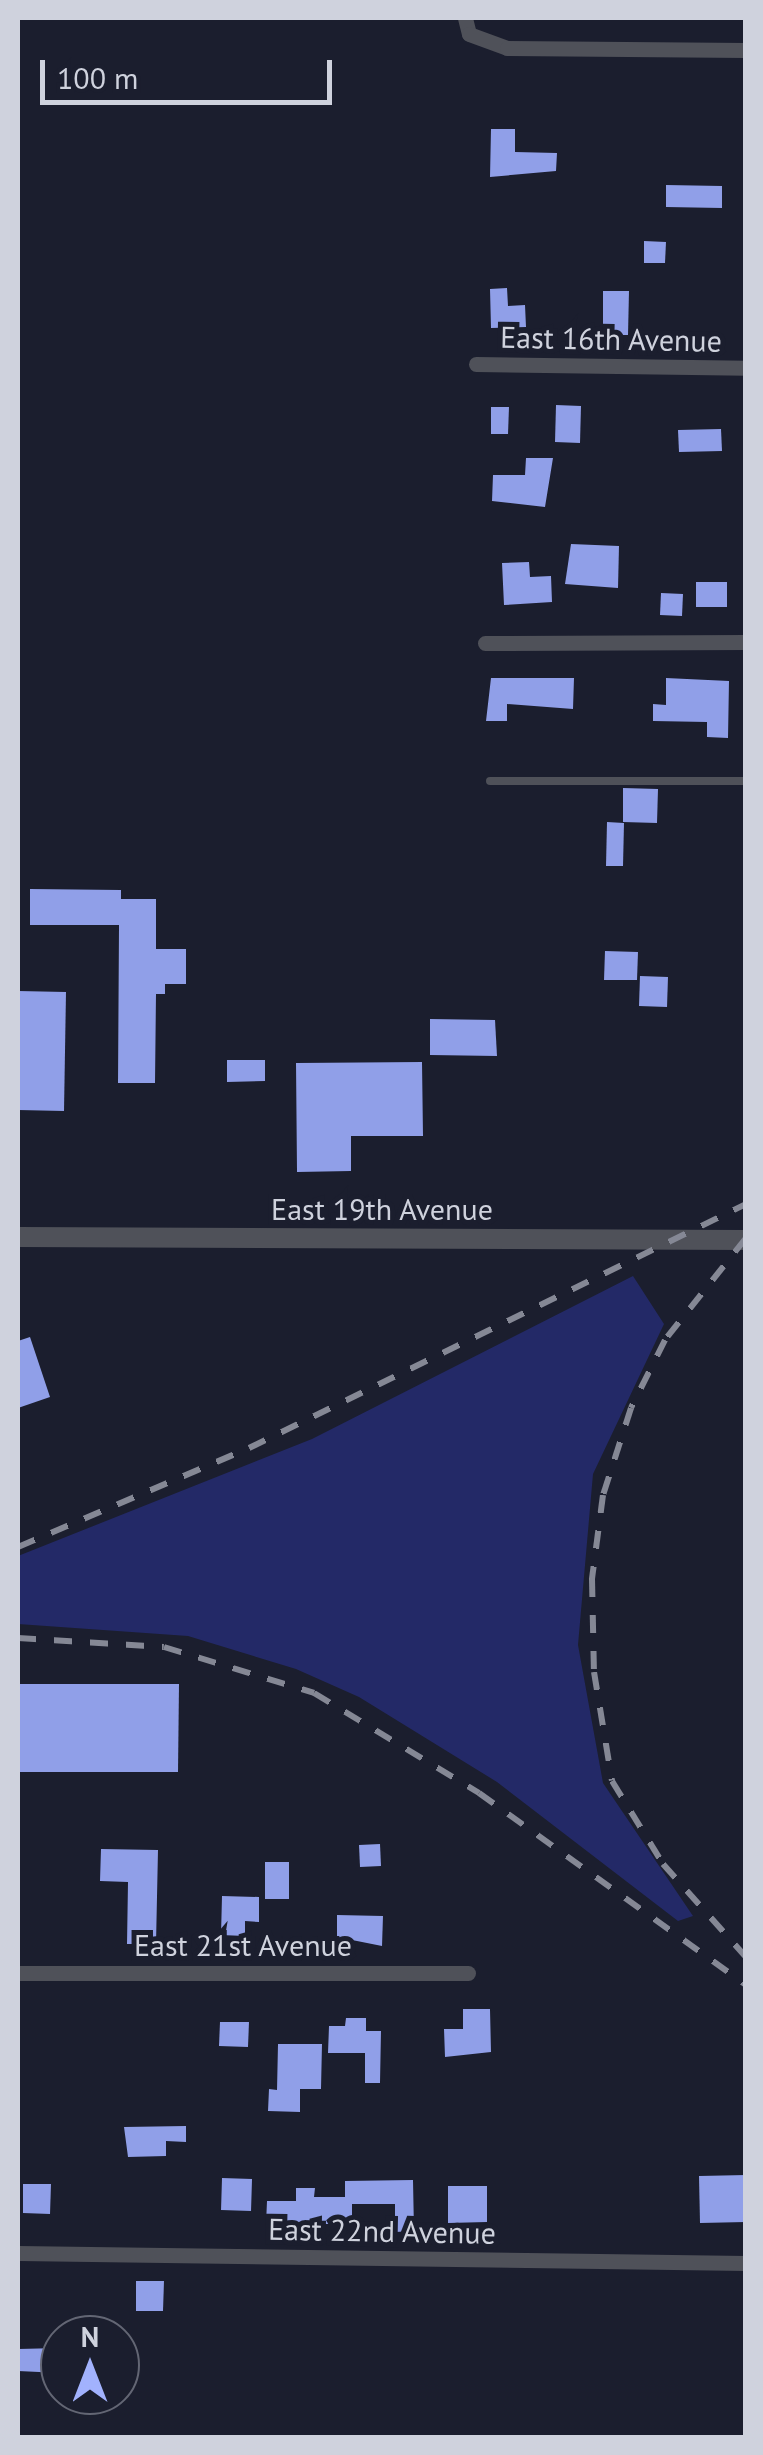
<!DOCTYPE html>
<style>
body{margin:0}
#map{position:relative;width:763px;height:2455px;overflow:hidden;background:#1b1e2e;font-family:"PT Sans",sans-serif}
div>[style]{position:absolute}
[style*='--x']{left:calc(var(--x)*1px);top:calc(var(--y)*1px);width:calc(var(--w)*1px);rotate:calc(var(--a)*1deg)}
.green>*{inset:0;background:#232967}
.building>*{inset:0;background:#909fe8}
.service>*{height:8px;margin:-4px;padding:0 4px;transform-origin:4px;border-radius:4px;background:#4f5159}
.minor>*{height:15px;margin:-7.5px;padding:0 7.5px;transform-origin:7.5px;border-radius:7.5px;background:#4f5159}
.tertiary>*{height:20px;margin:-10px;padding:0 10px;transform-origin:10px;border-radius:10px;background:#4f5159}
.rail>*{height:6px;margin-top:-3px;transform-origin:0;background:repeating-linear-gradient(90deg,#858895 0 18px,transparent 0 36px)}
span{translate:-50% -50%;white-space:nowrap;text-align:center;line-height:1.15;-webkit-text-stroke:10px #1b1e2e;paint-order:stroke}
.street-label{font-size:30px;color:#cfd2dd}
.frame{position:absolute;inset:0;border:20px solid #cfd2dd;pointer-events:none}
.north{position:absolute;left:40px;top:2315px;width:100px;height:100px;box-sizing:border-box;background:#1b1e2e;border:2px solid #636674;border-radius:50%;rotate:0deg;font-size:28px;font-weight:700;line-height:40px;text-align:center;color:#cfd2dd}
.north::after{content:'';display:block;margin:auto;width:35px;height:45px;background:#a2b2fd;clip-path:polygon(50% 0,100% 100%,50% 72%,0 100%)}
.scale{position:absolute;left:40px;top:60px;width:292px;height:45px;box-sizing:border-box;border:5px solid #cfd2dd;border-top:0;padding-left:12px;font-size:30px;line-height:35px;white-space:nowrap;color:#cfd2dd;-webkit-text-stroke:8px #1b1e2e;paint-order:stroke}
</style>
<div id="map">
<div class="green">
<div style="clip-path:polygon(633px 1276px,664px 1324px,593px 1474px,578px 1645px,603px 1783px,693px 1916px,678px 1921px,497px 1782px,359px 1697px,296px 1669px,188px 1636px,18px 1624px,18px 1556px,312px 1439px)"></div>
</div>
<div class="building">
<div style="clip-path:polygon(491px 129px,515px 129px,515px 152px,557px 153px,556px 171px,490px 177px)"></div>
<div style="clip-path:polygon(666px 185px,722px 186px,722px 208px,666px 207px)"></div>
<div style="clip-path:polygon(644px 241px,666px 242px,665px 263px,644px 263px)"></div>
<div style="clip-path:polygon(507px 288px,508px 306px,525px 305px,526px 327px,491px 328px,490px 289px)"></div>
<div style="clip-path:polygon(603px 291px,629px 291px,628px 335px,603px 335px)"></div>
<div style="clip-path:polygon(556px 405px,581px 406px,580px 443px,555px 442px)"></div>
<div style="clip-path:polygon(491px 407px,509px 407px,508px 434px,491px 434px)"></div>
<div style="clip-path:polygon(721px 429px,722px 451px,679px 452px,678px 430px)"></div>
<div style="clip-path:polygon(526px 458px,553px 458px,545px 507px,492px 501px,493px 475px,525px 475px)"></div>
<div style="clip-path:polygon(571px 544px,619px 546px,618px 588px,565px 584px)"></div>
<div style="clip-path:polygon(529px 562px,530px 577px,551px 576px,552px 602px,504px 605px,502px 563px)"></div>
<div style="clip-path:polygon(696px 582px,727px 582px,727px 607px,696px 607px)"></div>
<div style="clip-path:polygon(661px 593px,683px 594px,682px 616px,660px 615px)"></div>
<div style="clip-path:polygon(491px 678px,574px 678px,573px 709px,507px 704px,507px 721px,486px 721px)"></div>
<div style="clip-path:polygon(666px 678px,729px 681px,728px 738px,707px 737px,707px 722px,653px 721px,653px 704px,666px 705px)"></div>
<div style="clip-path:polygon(623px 788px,658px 789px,657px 823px,623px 822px)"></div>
<div style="clip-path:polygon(607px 822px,624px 823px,623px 866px,606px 866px)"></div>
<div style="clip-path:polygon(30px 889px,121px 890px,121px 899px,156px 899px,156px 949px,186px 949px,186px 984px,165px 984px,165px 994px,156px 994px,155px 1083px,118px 1083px,119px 925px,30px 925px)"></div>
<div style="clip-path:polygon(605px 951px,638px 952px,637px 980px,604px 980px)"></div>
<div style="clip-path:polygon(640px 976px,668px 977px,667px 1007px,639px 1006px)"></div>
<div style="clip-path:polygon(18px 991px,66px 992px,64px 1111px,18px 1110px)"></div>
<div style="clip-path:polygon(430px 1019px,495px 1020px,497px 1056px,430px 1055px)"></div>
<div style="clip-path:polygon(227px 1060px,265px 1060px,265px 1081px,227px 1082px)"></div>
<div style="clip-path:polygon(422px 1062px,423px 1136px,351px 1136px,351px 1171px,297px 1172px,296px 1063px)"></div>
<div style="clip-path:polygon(30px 1337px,50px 1397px,18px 1408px,18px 1341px)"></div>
<div style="clip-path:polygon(18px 1684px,179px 1684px,178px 1772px,18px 1772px)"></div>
<div style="clip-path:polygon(380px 1844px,381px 1866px,360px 1867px,359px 1845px)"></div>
<div style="clip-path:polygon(101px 1849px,158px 1850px,156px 1944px,127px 1944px,128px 1882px,100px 1881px)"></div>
<div style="clip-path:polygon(265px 1862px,289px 1862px,289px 1899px,265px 1899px)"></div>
<div style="clip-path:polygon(222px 1896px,259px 1897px,259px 1922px,245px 1921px,245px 1936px,221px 1935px)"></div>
<div style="clip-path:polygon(337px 1915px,383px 1916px,382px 1946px,337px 1937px)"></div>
<div style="clip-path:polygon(463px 2009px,490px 2009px,491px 2052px,445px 2057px,444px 2029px,463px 2029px)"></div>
<div style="clip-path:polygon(346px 2018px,366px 2018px,366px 2031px,381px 2031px,380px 2083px,365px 2083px,365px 2053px,328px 2053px,329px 2026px,345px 2026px)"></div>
<div style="clip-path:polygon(220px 2022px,249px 2022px,248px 2047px,219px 2046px)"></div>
<div style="clip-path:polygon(278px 2044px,322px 2044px,321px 2089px,300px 2089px,300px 2112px,268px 2111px,269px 2089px,277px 2090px)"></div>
<div style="clip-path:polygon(186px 2126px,186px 2142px,166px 2141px,166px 2156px,128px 2157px,124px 2127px)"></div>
<div style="clip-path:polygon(746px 2175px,746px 2222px,700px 2223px,699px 2176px)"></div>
<div style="clip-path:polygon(222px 2178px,252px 2179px,251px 2211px,221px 2210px)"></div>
<div style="clip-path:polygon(413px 2180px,414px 2231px,395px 2232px,395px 2204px,352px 2204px,352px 2224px,266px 2224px,267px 2201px,296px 2201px,296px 2188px,315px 2188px,314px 2197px,345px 2197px,345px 2181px)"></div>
<div style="clip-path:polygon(23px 2184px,51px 2184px,50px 2214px,23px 2213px)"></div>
<div style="clip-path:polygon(448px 2186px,487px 2186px,487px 2222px,448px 2223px)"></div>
<div style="clip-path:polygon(136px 2281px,164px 2281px,163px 2311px,136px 2311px)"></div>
<div style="clip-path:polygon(59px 2348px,60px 2373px,18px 2371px,18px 2349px)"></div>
</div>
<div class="service">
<div style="--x:490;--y:781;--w:256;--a:0"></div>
</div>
<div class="minor">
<div style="--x:465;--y:18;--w:16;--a:76"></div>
<div style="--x:469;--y:34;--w:40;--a:20.2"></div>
<div style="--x:507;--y:48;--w:239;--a:0.5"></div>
<div style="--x:476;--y:364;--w:270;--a:0.8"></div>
<div style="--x:485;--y:643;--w:261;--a:-0.2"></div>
<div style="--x:18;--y:1973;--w:450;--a:0"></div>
<div style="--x:18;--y:2253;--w:728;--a:0.79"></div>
</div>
<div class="tertiary">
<div style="--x:18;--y:1237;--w:728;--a:0.24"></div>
</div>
<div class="rail">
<div style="--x:746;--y:1238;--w:130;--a:128.5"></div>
<div style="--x:665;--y:1340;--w:76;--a:116.6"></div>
<div style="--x:631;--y:1408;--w:91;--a:107.8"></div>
<div style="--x:603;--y:1495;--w:85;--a:97.5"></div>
<div style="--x:592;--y:1579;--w:93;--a:88.8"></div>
<div style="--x:594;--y:1672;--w:110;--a:80.6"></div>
<div style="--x:612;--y:1781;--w:97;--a:58.4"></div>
<div style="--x:663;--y:1864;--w:125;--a:48.3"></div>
<div style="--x:18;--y:1547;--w:251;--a:-23.2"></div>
<div style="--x:249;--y:1448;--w:554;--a:-26.15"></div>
<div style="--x:18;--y:1638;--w:146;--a:3.5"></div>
<div style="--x:164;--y:1647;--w:157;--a:17"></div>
<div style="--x:314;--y:1693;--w:193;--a:31.2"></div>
<div style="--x:479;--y:1793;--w:329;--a:35.7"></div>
</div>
<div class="street-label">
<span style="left:611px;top:339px;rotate:1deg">East 16th Avenue</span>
<span style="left:382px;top:1209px">East 19th Avenue</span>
<span style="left:243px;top:1945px">East 21st Avenue</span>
<span style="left:382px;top:2231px;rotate:1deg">East 22nd Avenue</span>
</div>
<div class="frame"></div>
<div class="north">N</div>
<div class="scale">100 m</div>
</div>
